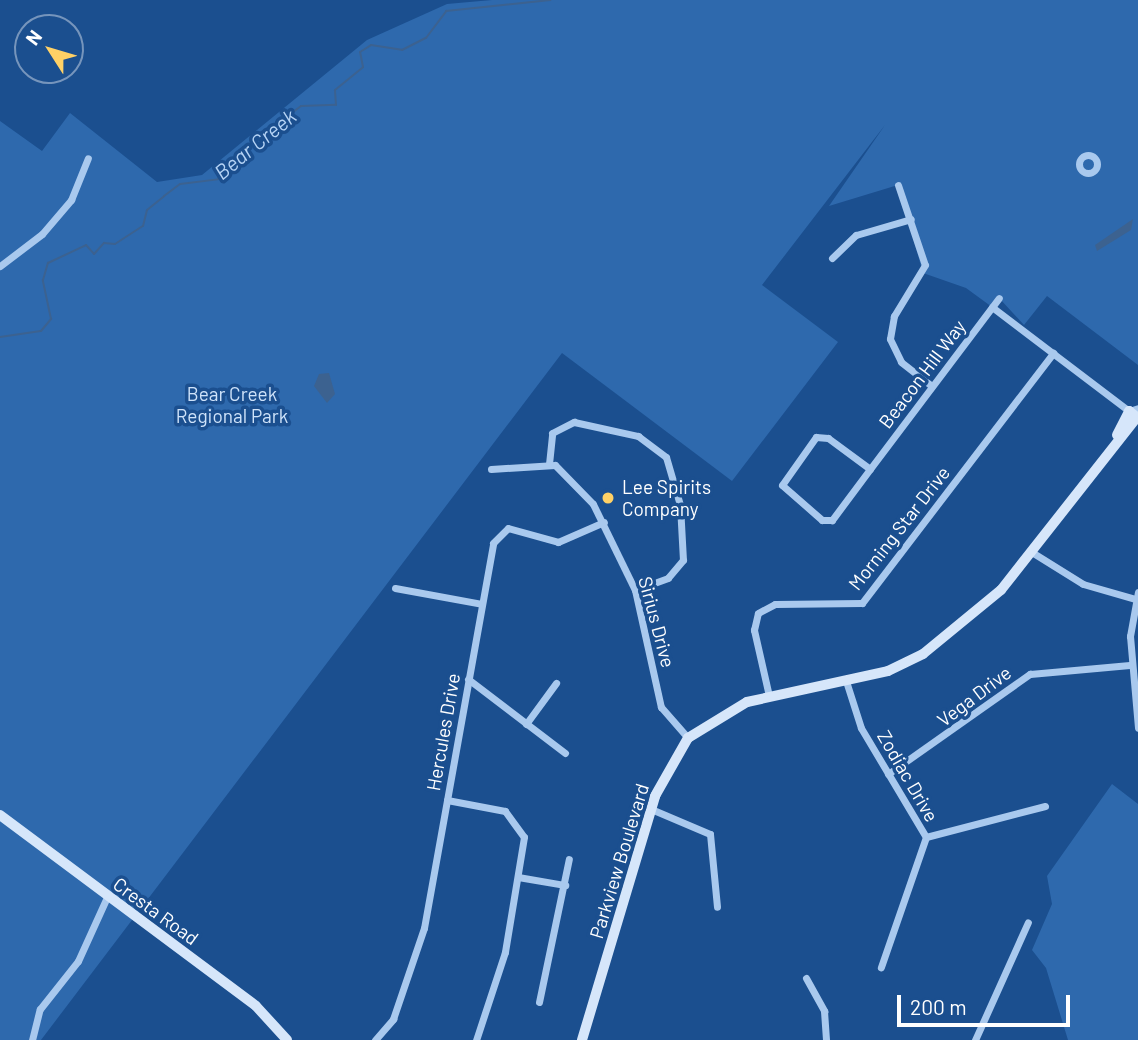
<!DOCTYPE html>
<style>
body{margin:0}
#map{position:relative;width:1138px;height:1040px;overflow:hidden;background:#1b4f8f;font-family:Barlow,sans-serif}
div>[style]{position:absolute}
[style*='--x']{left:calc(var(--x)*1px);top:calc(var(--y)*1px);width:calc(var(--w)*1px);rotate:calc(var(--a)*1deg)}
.green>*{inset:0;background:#2e69ad}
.water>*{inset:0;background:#3c6290}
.stream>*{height:2px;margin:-1px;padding:0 1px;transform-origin:1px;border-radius:1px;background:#3c6290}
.street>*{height:7px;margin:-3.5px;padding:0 3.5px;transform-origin:3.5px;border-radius:3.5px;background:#a9c9ee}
.street>.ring{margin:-3.5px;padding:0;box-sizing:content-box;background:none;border:7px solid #a9c9ee;border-radius:50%}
.secondary>*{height:10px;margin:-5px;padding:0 5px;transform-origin:5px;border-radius:5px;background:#d6e6fa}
.dots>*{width:19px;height:19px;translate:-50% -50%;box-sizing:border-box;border:4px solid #1b4f8f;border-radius:50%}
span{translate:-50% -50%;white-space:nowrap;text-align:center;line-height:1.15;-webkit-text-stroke:7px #1b4f8f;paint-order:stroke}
.street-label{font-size:19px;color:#fff}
.park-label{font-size:19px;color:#cfe3fa}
.poi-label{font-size:19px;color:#fff}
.left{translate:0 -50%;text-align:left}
.water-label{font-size:21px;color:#b5d3f5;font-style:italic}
.north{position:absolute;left:14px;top:14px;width:70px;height:70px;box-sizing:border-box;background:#1b4f8f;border:2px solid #7695bc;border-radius:50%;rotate:307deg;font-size:19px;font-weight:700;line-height:28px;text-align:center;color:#fff}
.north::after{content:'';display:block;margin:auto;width:24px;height:32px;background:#ffd166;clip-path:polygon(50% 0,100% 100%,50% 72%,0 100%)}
.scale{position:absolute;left:897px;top:995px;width:173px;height:32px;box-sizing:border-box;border:4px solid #fff;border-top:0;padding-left:9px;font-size:21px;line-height:24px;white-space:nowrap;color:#fff;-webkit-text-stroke:5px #1b4f8f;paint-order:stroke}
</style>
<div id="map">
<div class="green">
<div style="clip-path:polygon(492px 0,1138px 0,1138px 365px,1047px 296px,1024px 325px,1000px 299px,992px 307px,966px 288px,923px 273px,898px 185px,829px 206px,885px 125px,762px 285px,838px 342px,732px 481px,562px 353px,41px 1040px,0 1040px,0 121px,42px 151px,70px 113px,157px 182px,202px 175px,367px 40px,447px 4px)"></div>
<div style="clip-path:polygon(1112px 784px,1138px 804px,1138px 1040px,1068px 1040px,1046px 968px,1032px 950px,1052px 904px,1047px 876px)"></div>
</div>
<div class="water">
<div style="clip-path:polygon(1133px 219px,1131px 230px,1097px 251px,1095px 245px)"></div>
<div style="clip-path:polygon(329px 373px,335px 394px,327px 403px,314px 386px,319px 374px)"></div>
</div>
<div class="stream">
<div style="--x:0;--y:337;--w:41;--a:-8.3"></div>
<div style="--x:41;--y:331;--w:16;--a:-50"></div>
<div style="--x:51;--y:319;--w:40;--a:-102"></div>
<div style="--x:43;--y:280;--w:18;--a:-74"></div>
<div style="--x:48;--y:263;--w:42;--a:-25.3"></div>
<div style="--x:86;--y:245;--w:12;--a:48"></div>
<div style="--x:94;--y:254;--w:15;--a:-48"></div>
<div style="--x:104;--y:243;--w:11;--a:5"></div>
<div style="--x:115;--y:244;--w:33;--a:-33"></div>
<div style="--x:143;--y:226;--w:16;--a:-76"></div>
<div style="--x:147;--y:210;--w:22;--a:-39"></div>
<div style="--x:164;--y:196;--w:20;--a:-37"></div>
<div style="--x:180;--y:184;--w:38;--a:-7"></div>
<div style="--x:218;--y:179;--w:14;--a:-69"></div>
<div style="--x:223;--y:166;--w:98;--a:-37.6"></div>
<div style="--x:301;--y:106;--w:35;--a:-2"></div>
<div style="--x:336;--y:105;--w:15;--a:-94"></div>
<div style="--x:335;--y:90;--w:36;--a:-39"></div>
<div style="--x:363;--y:67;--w:15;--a:-101"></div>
<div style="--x:360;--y:52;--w:13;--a:-32"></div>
<div style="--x:371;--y:45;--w:31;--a:9"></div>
<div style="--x:402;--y:50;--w:27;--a:-27"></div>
<div style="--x:426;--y:38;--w:34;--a:-53"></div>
<div style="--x:446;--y:11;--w:105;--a:-6"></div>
</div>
<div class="street">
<div class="ring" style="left:1079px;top:155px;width:11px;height:11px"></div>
<div style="--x:898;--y:185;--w:84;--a:71.4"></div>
<div style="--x:925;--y:265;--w:60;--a:121.3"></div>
<div style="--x:894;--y:316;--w:23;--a:100"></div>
<div style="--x:890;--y:339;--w:25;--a:64"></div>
<div style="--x:901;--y:362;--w:39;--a:38"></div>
<div style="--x:832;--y:258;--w:33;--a:-44"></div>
<div style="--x:856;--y:235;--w:57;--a:-16.2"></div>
<div style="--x:0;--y:266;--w:53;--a:-37.3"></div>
<div style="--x:42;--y:234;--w:45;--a:-49.5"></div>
<div style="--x:71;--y:200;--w:45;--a:-68"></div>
<div style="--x:992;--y:307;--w:172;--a:37.2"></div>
<div style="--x:1129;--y:411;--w:9;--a:-18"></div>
<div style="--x:816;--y:437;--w:12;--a:5"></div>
<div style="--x:828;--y:438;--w:52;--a:36.4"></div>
<div style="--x:870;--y:469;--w:64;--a:126.7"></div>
<div style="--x:832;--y:520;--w:10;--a:180"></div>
<div style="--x:822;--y:520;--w:53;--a:-138.8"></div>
<div style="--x:782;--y:485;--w:59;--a:-54.7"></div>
<div style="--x:549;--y:464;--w:31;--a:-84"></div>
<div style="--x:552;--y:433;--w:25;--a:-27"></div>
<div style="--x:574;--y:422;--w:66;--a:12.3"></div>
<div style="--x:638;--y:436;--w:35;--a:37"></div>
<div style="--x:666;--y:457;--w:50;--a:73.7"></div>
<div style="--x:680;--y:505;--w:55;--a:86.9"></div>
<div style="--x:683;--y:560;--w:23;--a:130"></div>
<div style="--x:668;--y:578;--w:35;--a:160"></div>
<div style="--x:491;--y:469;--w:64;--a:-3.6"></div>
<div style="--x:555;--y:465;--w:54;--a:45.7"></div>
<div style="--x:593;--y:504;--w:96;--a:64"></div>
<div style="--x:635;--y:590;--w:120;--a:77.5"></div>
<div style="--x:661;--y:707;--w:41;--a:48.9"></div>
<div style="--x:870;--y:469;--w:214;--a:-53"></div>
<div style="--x:1030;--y:551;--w:62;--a:31.9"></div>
<div style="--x:1083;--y:584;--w:54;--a:16.1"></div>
<div style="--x:395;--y:588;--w:88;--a:10.4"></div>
<div style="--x:1138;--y:592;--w:45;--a:100.3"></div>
<div style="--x:1130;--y:636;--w:92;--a:85"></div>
<div style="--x:468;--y:679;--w:122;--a:37.3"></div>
<div style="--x:846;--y:681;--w:49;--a:72.3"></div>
<div style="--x:861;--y:728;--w:127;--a:59.2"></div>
<div style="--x:926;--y:837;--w:138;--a:109.1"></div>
<div style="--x:769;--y:696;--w:68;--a:-102.8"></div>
<div style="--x:754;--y:630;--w:17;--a:-77"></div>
<div style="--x:758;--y:613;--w:19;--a:-28"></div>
<div style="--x:775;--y:604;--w:87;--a:-0.7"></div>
<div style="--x:862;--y:603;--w:315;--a:-52.6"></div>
<div style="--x:526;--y:724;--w:51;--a:-53.8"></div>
<div style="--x:888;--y:774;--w:174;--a:-35.2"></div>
<div style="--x:1030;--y:674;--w:100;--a:-5.1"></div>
<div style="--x:447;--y:800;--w:59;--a:10.7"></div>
<div style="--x:505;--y:811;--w:32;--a:54"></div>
<div style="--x:524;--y:837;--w:117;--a:99.4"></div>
<div style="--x:505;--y:952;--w:93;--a:108.2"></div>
<div style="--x:651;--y:809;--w:64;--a:23"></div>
<div style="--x:710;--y:834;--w:73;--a:84.5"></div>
<div style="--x:926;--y:837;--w:123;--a:-14.6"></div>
<div style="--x:518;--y:877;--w:48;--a:9.7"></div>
<div style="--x:806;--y:978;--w:38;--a:61"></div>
<div style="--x:824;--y:1011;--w:29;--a:86"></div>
<div style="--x:539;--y:1002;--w:146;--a:-78.2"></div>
<div style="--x:32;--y:1040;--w:32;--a:-76"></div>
<div style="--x:40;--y:1009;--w:61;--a:-51.6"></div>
<div style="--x:78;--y:961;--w:70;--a:-65.6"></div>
<div style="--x:375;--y:1040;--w:28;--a:-49"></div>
<div style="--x:393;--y:1019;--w:96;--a:-71.2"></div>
<div style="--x:424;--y:928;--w:391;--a:-79.8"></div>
<div style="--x:493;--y:543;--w:21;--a:-45"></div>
<div style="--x:508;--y:528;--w:52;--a:15.6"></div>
<div style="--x:558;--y:542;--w:50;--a:-23.5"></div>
<div style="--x:975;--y:1040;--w:129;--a:-65.8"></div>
</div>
<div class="secondary">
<div style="--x:1117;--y:435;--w:27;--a:-63"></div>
<div style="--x:1129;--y:411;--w:11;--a:38"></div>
<div style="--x:0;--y:815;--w:319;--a:36.7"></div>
<div style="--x:256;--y:1006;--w:46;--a:47.6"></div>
<div style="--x:582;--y:1040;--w:255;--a:-73.3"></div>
<div style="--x:655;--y:796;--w:67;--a:-60.4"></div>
<div style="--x:688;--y:738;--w:69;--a:-31.4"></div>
<div style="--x:747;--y:702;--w:144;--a:-12.4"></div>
<div style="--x:888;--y:671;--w:39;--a:-26"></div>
<div style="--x:923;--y:654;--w:101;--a:-39.4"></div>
<div style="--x:1001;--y:590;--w:220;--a:-51.8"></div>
</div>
<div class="dots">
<div style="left:608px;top:498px;background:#ffd166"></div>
</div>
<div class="street-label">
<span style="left:922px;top:374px;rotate:-53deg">Beacon Hill Way</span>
<span style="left:899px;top:528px;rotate:-52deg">Morning Star Drive</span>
<span style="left:657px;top:622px;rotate:75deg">Sirius Drive</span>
<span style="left:974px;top:696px;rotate:-37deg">Vega Drive</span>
<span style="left:443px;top:732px;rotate:-80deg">Hercules Drive</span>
<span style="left:908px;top:776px;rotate:60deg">Zodiac Drive</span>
<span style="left:619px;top:861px;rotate:-73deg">Parkview Boulevard</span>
<span style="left:156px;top:911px;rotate:36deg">Cresta Road</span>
</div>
<div class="park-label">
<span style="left:232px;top:405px">Bear Creek<br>Regional Park</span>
</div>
<div class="poi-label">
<span class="left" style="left:622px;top:498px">Lee Spirits<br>Company</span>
</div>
<div class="water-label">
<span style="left:255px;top:144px;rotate:-39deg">Bear Creek</span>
</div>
<div class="north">N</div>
<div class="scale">200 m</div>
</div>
